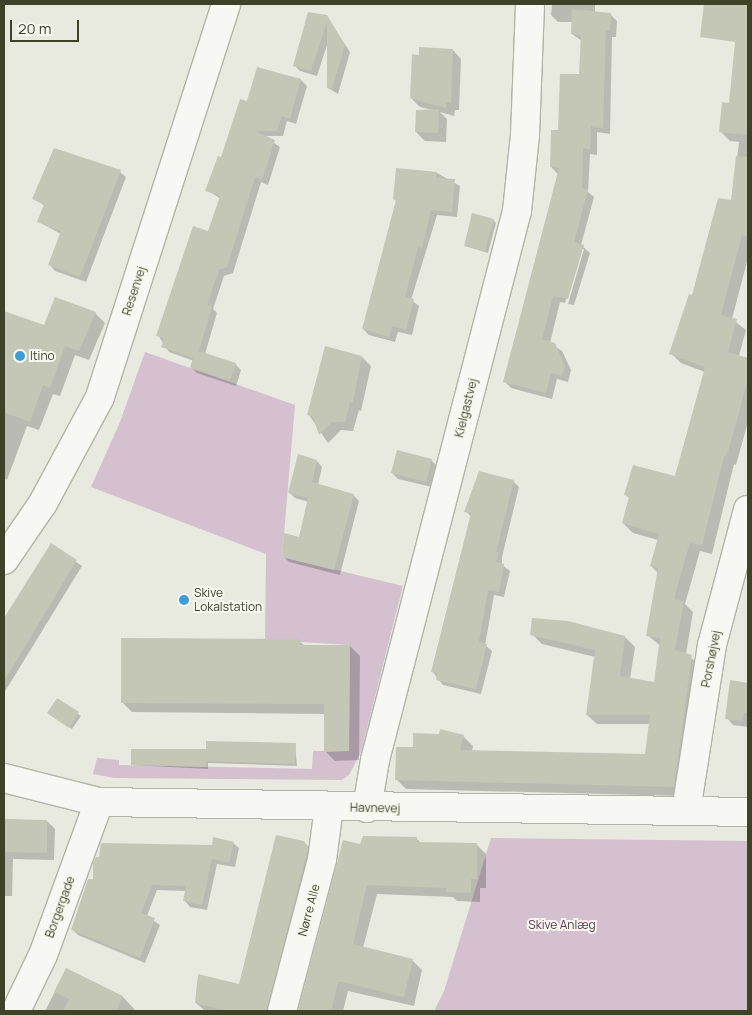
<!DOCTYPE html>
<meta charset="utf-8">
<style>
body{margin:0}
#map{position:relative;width:752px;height:1015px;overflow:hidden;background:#e8eae0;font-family:Manrope,sans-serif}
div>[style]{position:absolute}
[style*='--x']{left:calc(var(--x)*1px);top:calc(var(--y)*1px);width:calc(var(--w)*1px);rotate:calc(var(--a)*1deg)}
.green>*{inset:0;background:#d4c0cf}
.shadow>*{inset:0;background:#0003}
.building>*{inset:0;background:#c4c7b6}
.roads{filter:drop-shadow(1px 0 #b2b4a5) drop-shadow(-1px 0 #b2b4a5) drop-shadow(0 1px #b2b4a5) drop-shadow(0 -1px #b2b4a5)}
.minor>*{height:28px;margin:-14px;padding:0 14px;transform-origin:14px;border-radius:14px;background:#f7f8f3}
.dots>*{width:14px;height:14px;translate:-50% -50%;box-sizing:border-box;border:2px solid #f6f7ef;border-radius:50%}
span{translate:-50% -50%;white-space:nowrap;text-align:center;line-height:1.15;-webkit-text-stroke:4px #f6f7ef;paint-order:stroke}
.street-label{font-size:12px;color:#3e4227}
.poi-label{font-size:12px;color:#3e4227}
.left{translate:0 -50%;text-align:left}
.park-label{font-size:12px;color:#5f3450}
.frame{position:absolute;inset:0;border:5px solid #3e4227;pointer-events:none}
.scale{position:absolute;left:10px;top:20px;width:69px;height:22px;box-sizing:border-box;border:2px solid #3e4227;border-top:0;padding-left:6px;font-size:15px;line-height:18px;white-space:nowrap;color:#3e4227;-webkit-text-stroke:4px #f6f7ef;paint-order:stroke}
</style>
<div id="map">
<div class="green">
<div style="clip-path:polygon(145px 352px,295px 405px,282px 557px,403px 586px,361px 752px,349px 775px,342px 780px,114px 778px,93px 774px,97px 758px,119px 760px,119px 765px,312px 769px,313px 751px,349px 751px,350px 645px,265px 640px,266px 554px,91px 487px,120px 422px)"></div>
<div style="clip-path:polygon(491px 838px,748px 841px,748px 1011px,434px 1011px,444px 991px)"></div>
</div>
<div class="shadow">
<div style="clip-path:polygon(552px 4px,595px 4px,595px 12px,610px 14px,617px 21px,616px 37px,612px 37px,610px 134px,597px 132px,597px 155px,590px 154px,588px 192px,594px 197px,581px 245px,590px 253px,574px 305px,568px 304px,584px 249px,582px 249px,565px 303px,560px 302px,550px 343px,562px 351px,571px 370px,568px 382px,557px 379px,552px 399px,511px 388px,505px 382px,558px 174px,551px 167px,559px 131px,581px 76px,582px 41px,572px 34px,572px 22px,558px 22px,551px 15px)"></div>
<div style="clip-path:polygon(741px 4px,748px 4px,748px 258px,732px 319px,746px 330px,739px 356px,748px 359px,748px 422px,736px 465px,734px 464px,712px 554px,700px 551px,685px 604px,693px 612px,686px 654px,701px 666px,683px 796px,406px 789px,396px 779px,414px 748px,463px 736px,473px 746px,472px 752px,646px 755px,650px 724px,597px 724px,587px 715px,595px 657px,542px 644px,532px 634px,625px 637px,635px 647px,630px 679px,656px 683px,661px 646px,647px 635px,658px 573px,651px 566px,658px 540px,633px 533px,623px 523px,630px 499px,626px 495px,676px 478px,705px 372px,681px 363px,671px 353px,732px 201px,739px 142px,730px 141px,720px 131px,730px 104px)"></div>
<div style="clip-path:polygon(327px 17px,350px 52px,338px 94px,328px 88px,328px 42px,317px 76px,300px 71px,295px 66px)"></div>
<div style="clip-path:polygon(453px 50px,461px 59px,459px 110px,455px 110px,454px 116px,440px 112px,447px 119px,446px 142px,425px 141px,416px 132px,433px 110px,420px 107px,411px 98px,420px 56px)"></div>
<div style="clip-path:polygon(258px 68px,301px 80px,307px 86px,296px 124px,287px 121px,283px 136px,264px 136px,280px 147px,268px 185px,261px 182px,233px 273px,224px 276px,213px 309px,217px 313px,205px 354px,235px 364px,241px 370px,236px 386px,197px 373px,191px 367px,194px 361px,169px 352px,158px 335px,209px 232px,221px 199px,207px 190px,248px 103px)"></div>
<div style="clip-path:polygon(55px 149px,120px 172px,126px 177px,86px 282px,55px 271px,50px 265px,61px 234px,39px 222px,45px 206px,34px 199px)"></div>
<div style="clip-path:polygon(437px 173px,460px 186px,457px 217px,437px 215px,411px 300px,419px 306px,412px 335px,398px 332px,395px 342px,369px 335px,363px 329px,397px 202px,394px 199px)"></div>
<div style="clip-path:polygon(493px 220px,496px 223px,488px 253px,465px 246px)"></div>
<div style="clip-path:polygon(4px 312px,45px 327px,95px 313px,105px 323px,89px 360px,75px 355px,60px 396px,53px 394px,39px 430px,27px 426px,7px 480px,4px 478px,4px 400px,7px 390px,4px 389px)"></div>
<div style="clip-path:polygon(362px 357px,371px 366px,361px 411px,359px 410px,353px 431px,341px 430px,328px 443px,309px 415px)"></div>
<div style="clip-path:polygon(431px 460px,437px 466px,432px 487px,398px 479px,392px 473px)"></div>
<div style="clip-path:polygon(317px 461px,322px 467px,318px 485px,353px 495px,359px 501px,340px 575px,289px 562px,283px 556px,300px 538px,309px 502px,295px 498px,289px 492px)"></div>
<div style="clip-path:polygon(513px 481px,519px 487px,502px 557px,502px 565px,510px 571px,504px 597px,494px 595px,485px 645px,492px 651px,481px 694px,443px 685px,432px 671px,471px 517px,466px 511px)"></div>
<div style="clip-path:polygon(52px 545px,82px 566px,4px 693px,4px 620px)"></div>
<div style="clip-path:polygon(299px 641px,305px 646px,350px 646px,360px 656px,359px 760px,335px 761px,325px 751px,325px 714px,132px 712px,122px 702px)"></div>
<div style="clip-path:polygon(732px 682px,748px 684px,748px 727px,733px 725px,727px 718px)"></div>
<div style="clip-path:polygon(58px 700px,81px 716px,72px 729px,52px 716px)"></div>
<div style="clip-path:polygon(295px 744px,297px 766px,208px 763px,208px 769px,132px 765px)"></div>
<div style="clip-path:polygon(4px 819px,47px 821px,55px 829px,54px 860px,13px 859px,12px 896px,4px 896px)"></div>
<div style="clip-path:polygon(416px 838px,421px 843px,476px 844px,486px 854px,486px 888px,480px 888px,480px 902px,457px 901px,453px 897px,377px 894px,363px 948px,412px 960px,422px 970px,414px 1006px,348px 991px,343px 1011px,299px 1011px,344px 842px,361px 846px)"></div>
<div style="clip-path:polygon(304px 842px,313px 852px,277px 1011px,205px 1011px,196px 1003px,199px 975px,240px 986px)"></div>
<div style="clip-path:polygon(233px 843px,239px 848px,235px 867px,217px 864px,207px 910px,190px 907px,185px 901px,187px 891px,157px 890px,147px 916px,160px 925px,145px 963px,78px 935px,73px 930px,94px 880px)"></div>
<div style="clip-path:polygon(66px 970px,123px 997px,136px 1011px,45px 1011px)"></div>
</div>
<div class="building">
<div style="clip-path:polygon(704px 4px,748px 4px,748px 135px,719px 132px,722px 102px,729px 103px,735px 42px,700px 37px)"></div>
<div style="clip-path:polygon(572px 9px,611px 13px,610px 30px,606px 30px,603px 128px,591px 126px,590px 149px,583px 148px,582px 188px,588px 190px,574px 242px,584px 245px,568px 299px,553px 296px,542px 339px,555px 343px,565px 367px,562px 376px,551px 373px,546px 393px,503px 382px,559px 168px,550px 167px,551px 130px,558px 130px,560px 74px,579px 74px,581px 35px,571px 34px)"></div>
<div style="clip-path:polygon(308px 12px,327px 15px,345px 45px,332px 89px,327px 88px,327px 22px,311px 71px,293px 66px)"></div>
<div style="clip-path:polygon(419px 47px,453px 49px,451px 102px,446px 102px,446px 108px,410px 98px,412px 54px,419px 55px)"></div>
<div style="clip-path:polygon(257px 67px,301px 79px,290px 119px,282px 116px,277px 131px,255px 131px,275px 140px,262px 180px,255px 177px,227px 267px,219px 270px,207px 305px,212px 306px,199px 351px,236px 363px,230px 381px,190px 368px,193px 358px,161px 347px,164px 338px,156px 336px,193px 226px,208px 231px,220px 196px,205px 191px,218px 156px,221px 157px,240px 99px,247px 101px)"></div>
<div style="clip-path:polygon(439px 109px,438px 133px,415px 132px,416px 110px)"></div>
<div style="clip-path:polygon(54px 148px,121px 170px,80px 277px,48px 265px,61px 231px,37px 222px,44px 204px,32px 199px)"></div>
<div style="clip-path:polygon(736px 156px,748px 157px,748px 237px,742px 235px,721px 315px,737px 319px,728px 352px,748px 358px,748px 379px,727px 456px,724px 456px,702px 546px,690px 542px,674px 599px,684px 601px,675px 650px,692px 655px,674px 787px,395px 780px,396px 747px,413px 747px,413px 733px,439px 734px,440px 729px,464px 735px,460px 750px,645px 754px,650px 715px,586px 715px,595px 650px,530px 635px,532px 618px,568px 621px,625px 636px,620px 676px,654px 682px,660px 638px,646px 636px,658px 568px,650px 566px,659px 534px,622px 523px,629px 497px,624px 495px,633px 465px,675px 476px,705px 367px,669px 354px,689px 294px,692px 295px,718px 198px,731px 200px)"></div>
<div style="clip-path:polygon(396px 168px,437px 172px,436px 178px,455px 179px,452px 212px,431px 210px,422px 248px,418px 247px,405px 297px,414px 299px,406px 330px,392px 326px,389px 337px,362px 329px,396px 200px,393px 199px)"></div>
<div style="clip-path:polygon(472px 213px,494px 219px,485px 251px,464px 246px)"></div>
<div style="clip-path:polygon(55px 297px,96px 312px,79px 351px,65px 346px,50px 388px,43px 385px,30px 422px,4px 412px,4px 311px,44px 325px)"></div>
<div style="clip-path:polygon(325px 346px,362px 356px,353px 403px,350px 402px,345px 422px,332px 422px,319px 435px,313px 417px,307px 415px)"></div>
<div style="clip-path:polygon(397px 450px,432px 459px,426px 482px,391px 473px)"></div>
<div style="clip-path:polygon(298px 454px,317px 460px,311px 487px,312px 482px,354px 494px,334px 570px,282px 557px,284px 533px,299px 537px,308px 498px,288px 493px)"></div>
<div style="clip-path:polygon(479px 471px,514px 480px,496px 552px,499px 552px,496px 562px,504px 564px,499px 592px,488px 590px,479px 642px,487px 644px,476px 689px,436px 680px,437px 673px,431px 672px,471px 513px,464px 512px)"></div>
<div style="clip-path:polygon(51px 543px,77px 560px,4px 681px,4px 618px)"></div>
<div style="clip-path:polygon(121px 638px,300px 639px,300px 645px,350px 645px,349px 751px,324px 752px,324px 704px,121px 703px)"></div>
<div style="clip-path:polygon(730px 680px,748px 683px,748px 713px,744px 713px,743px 721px,725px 719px)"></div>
<div style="clip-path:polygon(57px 698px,79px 712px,69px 728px,47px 713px)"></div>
<div style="clip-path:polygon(206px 741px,296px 743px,295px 764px,206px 761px,206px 767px,131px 765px,131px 749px,206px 749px,206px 753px)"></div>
<div style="clip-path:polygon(4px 819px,47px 820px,47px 853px,4px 852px)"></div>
<div style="clip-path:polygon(276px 835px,304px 841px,308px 848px,267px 1011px,228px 1011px,195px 1003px,198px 974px,239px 984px)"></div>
<div style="clip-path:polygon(363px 836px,417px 837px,417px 842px,477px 843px,477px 879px,471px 879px,471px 893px,446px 892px,446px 888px,367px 885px,353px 944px,413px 959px,404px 997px,343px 982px,338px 982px,331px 1011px,298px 1011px,343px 840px,360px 844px)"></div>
<div style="clip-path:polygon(213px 837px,234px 842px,229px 863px,212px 859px,202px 905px,183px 901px,186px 886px,152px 885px,141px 913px,155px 918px,140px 958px,71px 930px,88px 879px,93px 879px,93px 863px,96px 857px,99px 857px,101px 843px,212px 845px)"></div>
<div style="clip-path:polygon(66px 968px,123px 996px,116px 1011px,63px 1011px,69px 999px,54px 992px)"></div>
</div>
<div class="roads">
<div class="minor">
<div style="--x:4;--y:560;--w:69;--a:-55.6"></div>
<div style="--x:43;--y:503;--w:120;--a:-61.7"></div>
<div style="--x:100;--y:397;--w:413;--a:-72.2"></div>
<div style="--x:4;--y:778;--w:98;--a:14.2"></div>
<div style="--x:99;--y:802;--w:649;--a:0.88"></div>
<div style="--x:367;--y:808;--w:49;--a:-80.5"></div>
<div style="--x:375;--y:760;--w:567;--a:-75.5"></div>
<div style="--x:517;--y:211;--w:76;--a:-84"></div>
<div style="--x:525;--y:135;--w:131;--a:-87.8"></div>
<div style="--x:686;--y:811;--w:168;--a:-81.1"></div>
<div style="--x:712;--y:645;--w:140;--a:-75.1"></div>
<div style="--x:16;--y:1011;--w:62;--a:-64.3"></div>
<div style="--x:43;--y:955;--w:163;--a:-69.9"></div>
<div style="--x:282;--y:1011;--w:156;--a:-75.2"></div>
<div style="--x:322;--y:860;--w:53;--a:-82.5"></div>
</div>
</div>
<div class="dots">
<div style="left:20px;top:356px;background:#3d9ed7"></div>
<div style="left:184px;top:600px;background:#3d9ed7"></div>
</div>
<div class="street-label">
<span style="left:134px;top:291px;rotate:-72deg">Resenvej</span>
<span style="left:466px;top:408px;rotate:-76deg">Kielgastvej</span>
<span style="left:711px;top:659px;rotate:-79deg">Porshøjvej</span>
<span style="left:375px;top:808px;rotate:1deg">Havnevej</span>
<span style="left:60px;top:907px;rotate:-70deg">Borgergade</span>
<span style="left:309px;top:910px;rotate:-75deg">Nørre Alle</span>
</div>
<div class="poi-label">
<span class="left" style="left:30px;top:356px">Itino</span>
<span class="left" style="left:194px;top:600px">Skive<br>Lokalstation</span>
</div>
<div class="park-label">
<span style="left:562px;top:925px">Skive Anlæg</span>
</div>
<div class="frame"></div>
<div class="scale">20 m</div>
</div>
